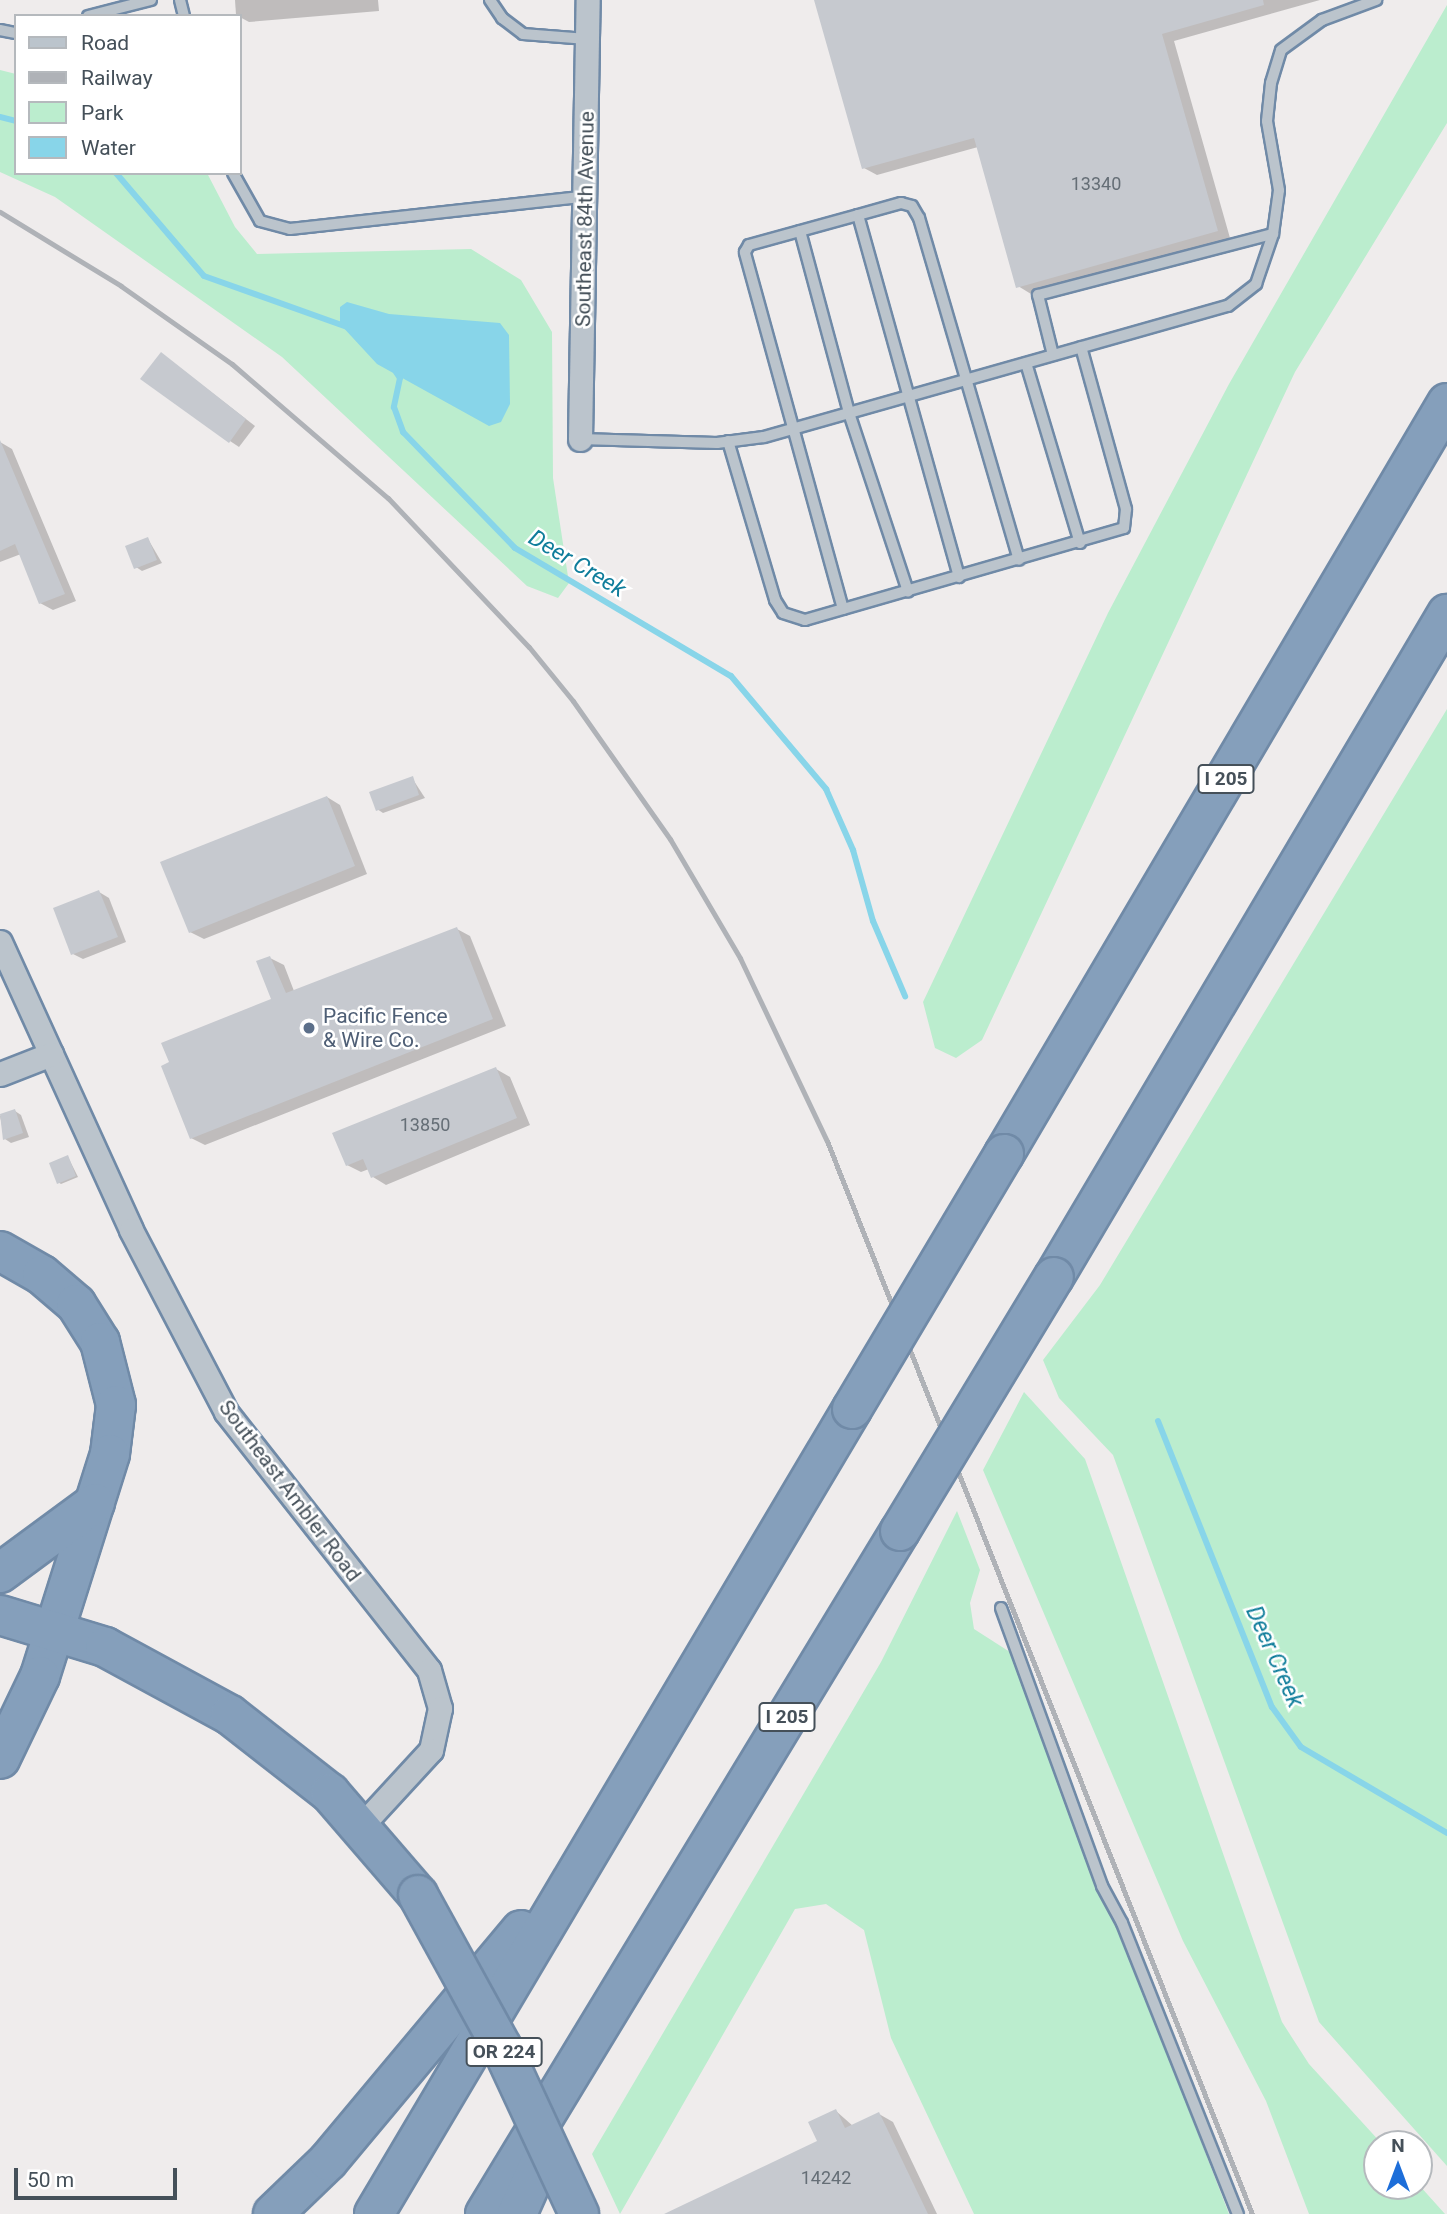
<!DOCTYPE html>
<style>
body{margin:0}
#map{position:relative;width:1447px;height:2214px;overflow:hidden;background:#efecec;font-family:Roboto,sans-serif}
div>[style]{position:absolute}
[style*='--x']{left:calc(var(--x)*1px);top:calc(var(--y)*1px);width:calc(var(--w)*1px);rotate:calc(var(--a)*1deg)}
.green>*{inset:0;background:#bbedce}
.water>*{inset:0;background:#88d5e9}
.shadow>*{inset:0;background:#0003}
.stream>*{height:6px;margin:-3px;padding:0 3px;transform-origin:3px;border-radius:3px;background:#88d5e9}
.building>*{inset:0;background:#c6c9cf}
.roads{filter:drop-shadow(2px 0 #708aa7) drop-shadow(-2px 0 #708aa7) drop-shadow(0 2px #708aa7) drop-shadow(0 -2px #708aa7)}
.lane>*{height:10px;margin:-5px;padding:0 5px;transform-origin:5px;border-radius:5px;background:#bbc4cc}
.street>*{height:23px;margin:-11.5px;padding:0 11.5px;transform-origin:11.5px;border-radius:11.5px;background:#bbc4cc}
.highway>*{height:38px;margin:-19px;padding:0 19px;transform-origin:19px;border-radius:19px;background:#859fbb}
.rail>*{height:5px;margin:-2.5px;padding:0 2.5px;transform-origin:2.5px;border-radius:2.5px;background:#afb2b7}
.bridges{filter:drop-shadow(2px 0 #708aa7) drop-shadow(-2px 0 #708aa7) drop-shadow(0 2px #708aa7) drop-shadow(0 -2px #708aa7)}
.highway-bridge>*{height:38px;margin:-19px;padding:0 19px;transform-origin:19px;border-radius:19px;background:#859fbb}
.dots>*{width:19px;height:19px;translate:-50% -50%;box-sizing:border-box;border:4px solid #fff;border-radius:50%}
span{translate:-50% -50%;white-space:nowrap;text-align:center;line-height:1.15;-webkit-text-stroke:5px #fff;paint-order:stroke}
.number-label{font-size:18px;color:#656e76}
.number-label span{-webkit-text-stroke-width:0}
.shield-label span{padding:2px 5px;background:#fff;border:2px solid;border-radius:5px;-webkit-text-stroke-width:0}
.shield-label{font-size:19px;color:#455059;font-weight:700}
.street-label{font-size:21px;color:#455059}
.service-label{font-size:21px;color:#4e5e75}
.left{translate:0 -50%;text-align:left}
.water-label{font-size:23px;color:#0f7d9b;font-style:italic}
.legend{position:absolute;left:14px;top:14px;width:228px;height:161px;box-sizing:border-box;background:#fff;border:2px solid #b5b9bd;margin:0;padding:9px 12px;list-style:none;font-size:21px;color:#455059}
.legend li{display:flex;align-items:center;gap:14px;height:35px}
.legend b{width:35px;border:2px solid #b5b9bd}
.north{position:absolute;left:1363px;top:2130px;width:70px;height:70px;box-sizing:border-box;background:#fff;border:2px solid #b5b9bd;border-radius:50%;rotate:0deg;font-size:19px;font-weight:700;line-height:28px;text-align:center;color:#455059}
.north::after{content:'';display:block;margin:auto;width:24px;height:32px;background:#1d6ed9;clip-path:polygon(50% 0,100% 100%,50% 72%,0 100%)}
.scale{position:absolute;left:14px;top:2168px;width:163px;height:32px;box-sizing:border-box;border:4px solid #455059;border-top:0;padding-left:9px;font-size:21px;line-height:24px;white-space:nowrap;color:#455059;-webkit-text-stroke:5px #fff;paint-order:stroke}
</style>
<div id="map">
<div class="green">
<div style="clip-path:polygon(1447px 5px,1447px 123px,1295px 372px,982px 1040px,956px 1058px,935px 1048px,923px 1002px,1108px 613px,1229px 384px)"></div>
<div style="clip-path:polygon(0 70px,16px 74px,16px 173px,207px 173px,235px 227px,257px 254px,471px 249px,521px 280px,552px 332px,553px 478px,569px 583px,558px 598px,527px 586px,282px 357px,55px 197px,0 172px)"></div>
<div style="clip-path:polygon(1447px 709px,1447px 2166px,1319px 2022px,1113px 1455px,1059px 1398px,1043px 1360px,1100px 1285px)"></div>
<div style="clip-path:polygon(1024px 1392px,1085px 1459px,1282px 2022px,1309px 2064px,1382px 2144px,1377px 2144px,1377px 2186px,1419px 2185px,1445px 2214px,1309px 2214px,1266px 2101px,1183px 1941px,983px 1470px)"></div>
<div style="clip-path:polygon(957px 1511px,980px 1570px,970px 1603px,974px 1629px,1013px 1654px,1229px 2214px,974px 2214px,891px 2038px,864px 1930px,826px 1904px,795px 1909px,620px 2214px,592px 2154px,881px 1662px)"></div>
</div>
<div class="water">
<div style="clip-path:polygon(347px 302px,389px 314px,500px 323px,509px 335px,510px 404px,501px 422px,489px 426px,377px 364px,340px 324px,340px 307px)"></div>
</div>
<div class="shadow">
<div style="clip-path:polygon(235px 0,378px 0,379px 11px,249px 22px,236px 15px)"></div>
<div style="clip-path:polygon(816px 0,1320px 0,1174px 41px,1230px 238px,1031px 294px,1018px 286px,978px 147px,877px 175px,864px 168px)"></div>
<div style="clip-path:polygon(162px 354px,255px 426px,239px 447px,230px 441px)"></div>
<div style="clip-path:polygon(0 442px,12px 449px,76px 601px,53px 610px,40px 603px,21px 554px,0 562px)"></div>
<div style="clip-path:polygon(148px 539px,162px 563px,142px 571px,136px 567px)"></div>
<div style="clip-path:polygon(412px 778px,425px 798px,383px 813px,377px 809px)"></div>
<div style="clip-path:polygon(327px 797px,340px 805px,367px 874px,204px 939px,190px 932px)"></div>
<div style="clip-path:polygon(99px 892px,109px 898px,126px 942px,83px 959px,73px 954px)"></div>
<div style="clip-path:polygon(457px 929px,470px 936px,506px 1026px,205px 1145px,191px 1138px,273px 1000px,270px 958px,284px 965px,294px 991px)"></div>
<div style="clip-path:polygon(496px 1069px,510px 1077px,530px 1125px,386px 1185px,373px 1177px,369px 1169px,361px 1172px,347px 1165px)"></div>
<div style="clip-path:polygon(15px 1111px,21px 1115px,29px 1137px,11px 1143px,5px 1139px,0 1116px)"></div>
<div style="clip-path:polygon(68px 1157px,78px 1177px,61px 1184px,58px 1182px)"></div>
<div style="clip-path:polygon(836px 2111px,853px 2126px,879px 2114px,893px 2122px,937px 2214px,668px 2214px,819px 2142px)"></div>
</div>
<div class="stream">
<div style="--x:0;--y:117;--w:16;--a:14"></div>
<div style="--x:116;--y:173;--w:135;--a:49.5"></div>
<div style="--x:204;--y:276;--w:152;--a:19.6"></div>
<div style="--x:396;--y:372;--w:7;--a:56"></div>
<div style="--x:400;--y:378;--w:30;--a:102"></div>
<div style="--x:394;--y:407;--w:27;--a:70"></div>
<div style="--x:403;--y:432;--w:161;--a:46"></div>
<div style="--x:515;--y:548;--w:251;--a:30.7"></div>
<div style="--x:731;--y:676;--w:148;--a:49.9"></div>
<div style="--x:826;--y:789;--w:67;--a:66.1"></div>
<div style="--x:853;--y:850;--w:74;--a:74.3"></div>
<div style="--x:873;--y:921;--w:82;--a:66.9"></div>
<div style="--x:1158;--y:1421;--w:308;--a:68.3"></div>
<div style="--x:1272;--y:1707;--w:49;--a:54.1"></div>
<div style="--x:1301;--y:1747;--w:169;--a:30.5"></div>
</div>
<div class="building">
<div style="clip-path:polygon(814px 0,1263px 0,1264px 5px,1162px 34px,1218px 231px,1016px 288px,974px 138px,862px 169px)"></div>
<div style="clip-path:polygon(161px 352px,246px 419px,229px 443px,140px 379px)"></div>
<div style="clip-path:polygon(0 440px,65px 594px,39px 604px,15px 544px,0 551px)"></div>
<div style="clip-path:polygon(148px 537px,157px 560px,134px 569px,125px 546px)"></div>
<div style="clip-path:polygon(413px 776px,419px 795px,376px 811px,369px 792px)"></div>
<div style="clip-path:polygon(327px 796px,355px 866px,189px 933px,160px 862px)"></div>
<div style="clip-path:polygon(99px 890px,118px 937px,71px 955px,53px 908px)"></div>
<div style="clip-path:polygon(457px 927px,493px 1019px,190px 1139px,161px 1066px,169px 1062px,161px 1043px,271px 999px,256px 961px,270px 956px,286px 993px)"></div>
<div style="clip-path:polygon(496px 1067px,517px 1118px,371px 1178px,363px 1159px,346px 1166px,332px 1133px)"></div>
<div style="clip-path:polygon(15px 1109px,23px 1133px,3px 1140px,0 1114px)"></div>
<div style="clip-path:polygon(68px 1155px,76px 1176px,57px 1184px,49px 1163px)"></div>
<div style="clip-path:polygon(836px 2109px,845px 2128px,879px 2112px,928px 2214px,664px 2214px,817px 2141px,808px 2122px)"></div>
</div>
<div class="roads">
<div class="lane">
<div style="--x:180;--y:0;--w:16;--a:76"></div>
<div style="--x:490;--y:0;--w:22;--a:56"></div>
<div style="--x:502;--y:18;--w:26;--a:37"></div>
<div style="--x:523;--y:34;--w:64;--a:4.5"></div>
<div style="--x:88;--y:16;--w:65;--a:-14.3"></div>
<div style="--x:0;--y:30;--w:16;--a:11"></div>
<div style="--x:233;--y:173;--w:55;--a:60.6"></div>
<div style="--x:260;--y:221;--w:31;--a:15"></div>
<div style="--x:290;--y:229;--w:299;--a:-6.3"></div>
<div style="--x:858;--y:215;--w:376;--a:74.4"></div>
<div style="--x:800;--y:231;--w:188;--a:74.9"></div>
<div style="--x:849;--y:413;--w:188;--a:71.7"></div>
<div style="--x:1053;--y:355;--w:62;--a:-104"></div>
<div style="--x:1038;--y:295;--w:243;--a:-14.6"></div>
<div style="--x:1026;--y:363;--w:188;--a:73.3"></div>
<div style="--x:580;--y:439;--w:137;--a:1.7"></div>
<div style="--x:717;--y:443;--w:47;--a:-7.3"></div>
<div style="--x:764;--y:437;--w:482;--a:-15.8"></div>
<div style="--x:1228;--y:306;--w:36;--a:-38"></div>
<div style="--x:1256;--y:284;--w:53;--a:-71.2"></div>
<div style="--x:1273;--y:234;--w:44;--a:-82.2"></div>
<div style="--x:1279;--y:190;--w:70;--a:-99.9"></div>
<div style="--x:1267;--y:121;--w:38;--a:-84"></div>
<div style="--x:1271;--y:83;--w:34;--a:-73"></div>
<div style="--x:1281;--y:50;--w:51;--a:-36.2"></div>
<div style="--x:1322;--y:20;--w:58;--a:-20.3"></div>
<div style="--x:728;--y:441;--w:166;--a:73.5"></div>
<div style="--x:775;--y:600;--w:15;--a:58"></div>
<div style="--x:783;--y:613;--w:23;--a:18"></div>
<div style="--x:805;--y:620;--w:332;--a:-16.1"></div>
<div style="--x:1124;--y:528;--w:19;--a:-84"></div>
<div style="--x:1126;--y:509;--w:168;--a:-105.5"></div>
<div style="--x:843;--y:609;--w:370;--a:-105.4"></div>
<div style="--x:745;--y:252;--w:8;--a:-60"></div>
<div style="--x:749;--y:245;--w:113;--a:-15.4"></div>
<div style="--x:858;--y:215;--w:45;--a:-15.6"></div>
<div style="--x:901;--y:203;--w:11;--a:15"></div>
<div style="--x:912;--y:206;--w:14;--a:60"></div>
<div style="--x:919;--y:218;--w:356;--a:73.7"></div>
<div style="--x:1001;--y:1608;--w:296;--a:70"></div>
<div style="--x:1102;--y:1886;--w:42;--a:61.6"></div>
<div style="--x:1122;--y:1923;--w:313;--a:68.3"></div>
</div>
<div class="street">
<div style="--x:580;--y:439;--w:439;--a:-89"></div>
<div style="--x:0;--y:942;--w:316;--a:65.5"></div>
<div style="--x:131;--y:1230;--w:205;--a:62.4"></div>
<div style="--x:226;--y:1412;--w:328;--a:51.8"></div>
<div style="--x:429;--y:1670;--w:40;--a:74"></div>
<div style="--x:440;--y:1708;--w:43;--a:102.1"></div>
<div style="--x:431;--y:1750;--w:102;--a:132.6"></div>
<div style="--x:0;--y:1074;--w:55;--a:-21.4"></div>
</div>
<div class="highway">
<div style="--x:1004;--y:1154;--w:872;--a:-59.46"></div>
<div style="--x:0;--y:1251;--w:48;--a:29.7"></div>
<div style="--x:42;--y:1275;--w:45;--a:40.5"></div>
<div style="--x:76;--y:1304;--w:45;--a:57.7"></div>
<div style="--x:100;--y:1342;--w:65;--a:75.7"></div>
<div style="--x:116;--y:1405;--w:49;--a:97"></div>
<div style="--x:110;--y:1454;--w:233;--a:107.5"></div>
<div style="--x:40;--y:1676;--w:92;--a:115.7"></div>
<div style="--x:1054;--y:1277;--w:771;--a:-59.34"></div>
<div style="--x:0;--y:1573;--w:118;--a:-36.4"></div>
<div style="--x:0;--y:1615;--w:110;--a:16.9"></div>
<div style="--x:105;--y:1647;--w:142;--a:28.5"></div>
<div style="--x:230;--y:1715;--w:127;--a:38"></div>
<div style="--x:330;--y:1793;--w:135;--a:49.2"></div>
<div style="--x:273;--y:2214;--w:76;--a:-43.9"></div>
<div style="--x:328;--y:2161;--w:301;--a:-50.1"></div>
<div style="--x:374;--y:2214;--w:936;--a:-59.3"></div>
<div style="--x:485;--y:2214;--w:799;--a:-58.72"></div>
<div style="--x:517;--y:2214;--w:64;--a:-65.9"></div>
</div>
</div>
<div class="rail">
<div style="--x:0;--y:212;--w:142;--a:31.4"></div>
<div style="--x:121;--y:286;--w:136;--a:35.1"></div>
<div style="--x:232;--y:364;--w:206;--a:40.7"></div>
<div style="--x:388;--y:498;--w:205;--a:46.6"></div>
<div style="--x:529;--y:647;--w:70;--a:50.8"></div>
<div style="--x:573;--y:701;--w:169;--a:54.9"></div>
<div style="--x:670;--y:839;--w:138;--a:59.5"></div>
<div style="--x:740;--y:958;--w:203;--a:64.6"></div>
<div style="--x:827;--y:1141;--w:1154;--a:68.39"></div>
</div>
<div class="bridges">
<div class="highway-bridge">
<div style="--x:852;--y:1409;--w:297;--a:-59.2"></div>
<div style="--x:900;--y:1531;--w:297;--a:-58.8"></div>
<div style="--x:418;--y:1895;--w:175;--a:61.2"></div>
<div style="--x:502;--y:2048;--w:183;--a:65.1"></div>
</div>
</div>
<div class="dots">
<div style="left:309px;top:1028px;background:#5c6f8a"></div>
</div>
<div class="number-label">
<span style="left:1096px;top:184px">13340</span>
<span style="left:425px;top:1125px">13850</span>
<span style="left:826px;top:2178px">14242</span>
</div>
<div class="shield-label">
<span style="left:1226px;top:779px">I 205</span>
<span style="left:787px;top:1717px">I 205</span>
<span style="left:504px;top:2052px">OR 224</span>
</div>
<div class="street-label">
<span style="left:585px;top:219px;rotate:-89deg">Southeast 84th Avenue</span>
<span style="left:290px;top:1491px;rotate:53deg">Southeast Ambler Road</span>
</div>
<div class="service-label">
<span class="left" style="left:323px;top:1028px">Pacific Fence<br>&amp; Wire Co.</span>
</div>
<div class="water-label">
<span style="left:577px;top:564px;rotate:31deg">Deer Creek</span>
<span style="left:1274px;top:1657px;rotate:66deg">Deer Creek</span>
</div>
<ul class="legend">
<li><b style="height:9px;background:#bbc4cc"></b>Road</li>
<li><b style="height:9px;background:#afb2b7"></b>Railway</li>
<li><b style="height:19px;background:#bbedce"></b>Park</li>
<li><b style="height:19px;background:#88d5e9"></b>Water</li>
</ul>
<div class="north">N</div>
<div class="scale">50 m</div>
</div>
